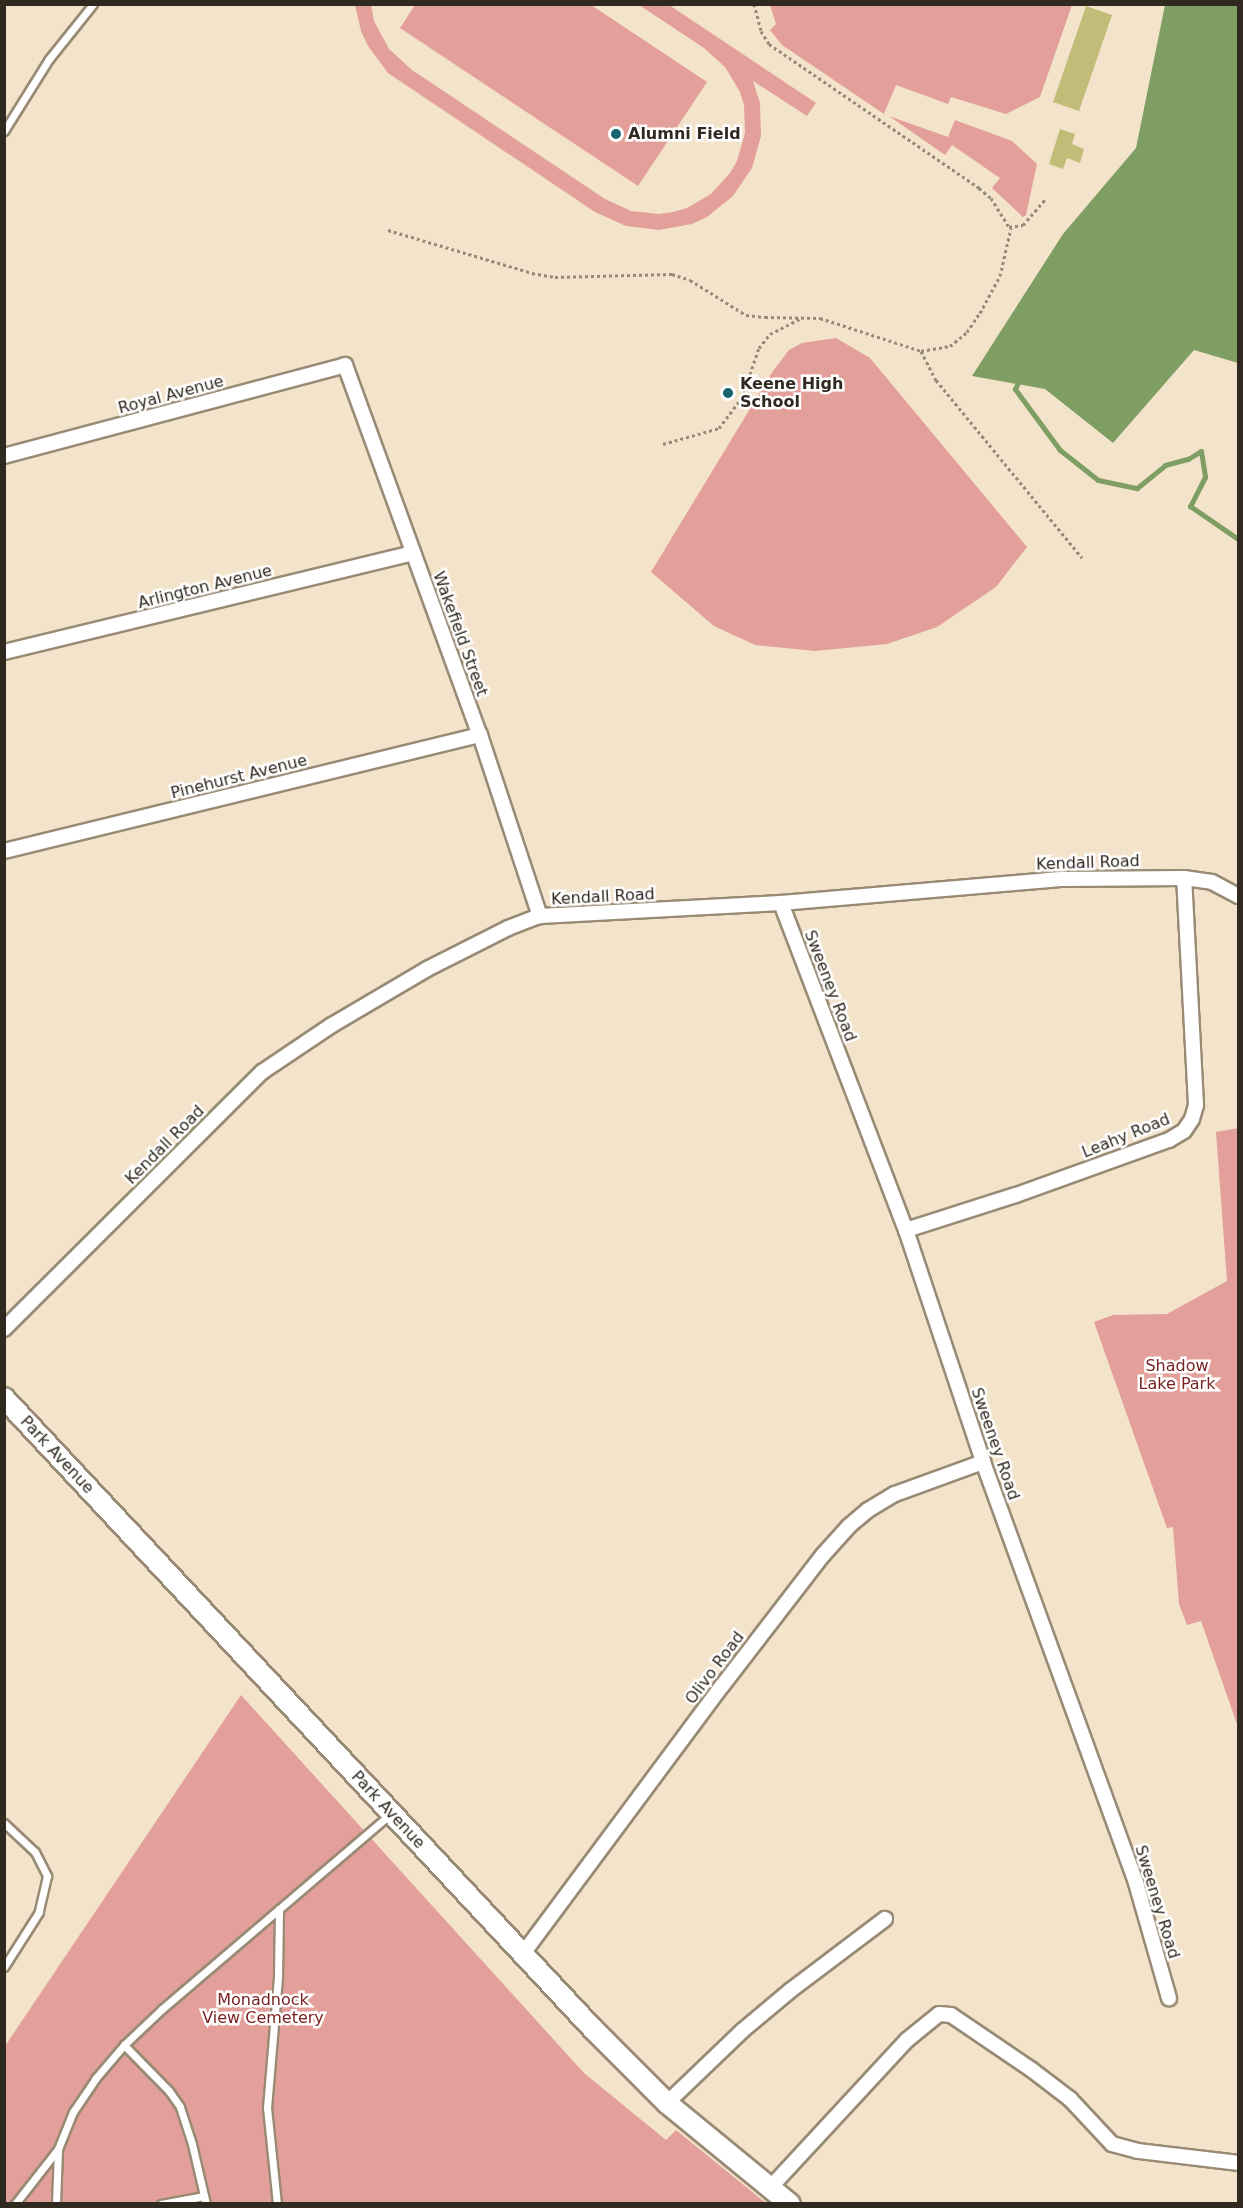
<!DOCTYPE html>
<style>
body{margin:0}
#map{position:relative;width:1243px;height:2208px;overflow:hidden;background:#f3e3cb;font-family:"DejaVu Sans",sans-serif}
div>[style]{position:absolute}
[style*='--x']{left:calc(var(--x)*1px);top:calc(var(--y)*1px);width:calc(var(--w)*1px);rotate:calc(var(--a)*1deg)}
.green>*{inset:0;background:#e39f99}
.water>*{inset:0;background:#7f9e64}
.stream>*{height:5px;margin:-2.5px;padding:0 2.5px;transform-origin:2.5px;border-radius:2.5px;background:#7f9e64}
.building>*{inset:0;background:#c1bc78}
.path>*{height:3px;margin-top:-1.5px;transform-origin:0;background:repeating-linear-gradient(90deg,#958979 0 3px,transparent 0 6px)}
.roads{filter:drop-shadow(2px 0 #988a74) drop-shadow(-2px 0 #988a74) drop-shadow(0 2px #988a74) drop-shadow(0 -2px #988a74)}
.lane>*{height:7px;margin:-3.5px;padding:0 3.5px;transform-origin:3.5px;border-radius:3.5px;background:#fff}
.street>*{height:14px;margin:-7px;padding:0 7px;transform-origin:7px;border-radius:7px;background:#fff}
.secondary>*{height:20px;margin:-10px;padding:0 10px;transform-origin:10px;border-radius:10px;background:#fff}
.dots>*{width:16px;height:16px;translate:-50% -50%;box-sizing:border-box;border:3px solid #fff;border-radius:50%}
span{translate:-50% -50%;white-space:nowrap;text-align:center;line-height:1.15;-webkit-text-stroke:5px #fff;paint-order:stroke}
.poi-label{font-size:16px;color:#2f2920;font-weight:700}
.left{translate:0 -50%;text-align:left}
.street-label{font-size:16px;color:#2f2920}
.park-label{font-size:16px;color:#782322}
.frame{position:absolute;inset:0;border:6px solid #2f2920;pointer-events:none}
</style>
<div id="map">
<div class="green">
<div style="clip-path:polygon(355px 5px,371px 5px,374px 21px,389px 49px,412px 70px,605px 199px,631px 211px,659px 214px,673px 212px,687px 208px,711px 194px,730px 173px,737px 161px,745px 133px,744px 105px,740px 92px,725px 67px,704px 48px,639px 5px,669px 5px,816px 103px,807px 116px,753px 81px,760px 103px,761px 136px,752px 168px,733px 196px,707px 217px,692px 224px,659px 230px,626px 226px,595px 212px,388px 73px,368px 46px,361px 31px)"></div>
<div style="clip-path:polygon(415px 5px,591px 5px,707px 82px,638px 186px,400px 28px)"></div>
<div style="clip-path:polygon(770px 5px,770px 4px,1072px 5px,1040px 97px,1006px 114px,951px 97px,948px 104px,896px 85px,884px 114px,782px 45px,770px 30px,776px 24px)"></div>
<div style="clip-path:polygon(889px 116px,948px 137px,955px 120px,1012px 141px,1037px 164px,1026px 215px,1023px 217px,992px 188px,1000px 178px,952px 145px,945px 155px)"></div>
<div style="clip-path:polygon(836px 338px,870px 358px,1027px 547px,996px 587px,937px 627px,887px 644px,815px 651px,755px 645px,714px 626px,651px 572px,773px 371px,789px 350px,802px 343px)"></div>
<div style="clip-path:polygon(1238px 1128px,1238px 1727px,1201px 1621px,1187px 1625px,1179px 1604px,1173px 1527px,1167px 1528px,1094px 1322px,1113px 1315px,1167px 1314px,1227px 1281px,1216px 1132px)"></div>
<div style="clip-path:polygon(241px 1695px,584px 2073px,666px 2140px,676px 2130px,766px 2203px,5px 2204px,5px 2046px)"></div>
</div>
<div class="water">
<div style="clip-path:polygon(1165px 5px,1238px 5px,1238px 363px,1194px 350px,1113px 443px,1045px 389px,972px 376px,1063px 234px,1136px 148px)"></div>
</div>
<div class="stream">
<div style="--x:1019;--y:380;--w:10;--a:114"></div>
<div style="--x:1015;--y:389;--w:76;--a:53.6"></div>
<div style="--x:1060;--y:450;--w:48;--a:38.3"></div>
<div style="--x:1098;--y:480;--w:40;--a:12"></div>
<div style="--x:1137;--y:488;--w:36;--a:-39"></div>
<div style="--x:1165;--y:465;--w:24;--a:-15"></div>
<div style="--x:1188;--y:459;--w:15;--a:-32"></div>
<div style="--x:1201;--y:451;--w:26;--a:81"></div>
<div style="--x:1205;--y:477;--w:33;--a:117"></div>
<div style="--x:1190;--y:506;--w:58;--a:34.5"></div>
</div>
<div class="building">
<div style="clip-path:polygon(1086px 6px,1112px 15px,1079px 111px,1053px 102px)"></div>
<div style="clip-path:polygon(1060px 129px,1075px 134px,1072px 144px,1084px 149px,1080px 163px,1067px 158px,1063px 169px,1049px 164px)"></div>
</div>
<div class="path">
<div style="--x:754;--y:4;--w:28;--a:75"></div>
<div style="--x:761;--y:31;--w:15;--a:58"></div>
<div style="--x:769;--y:44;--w:255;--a:34.4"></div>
<div style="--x:979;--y:188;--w:16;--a:40"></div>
<div style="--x:991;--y:198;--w:34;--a:58"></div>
<div style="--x:1009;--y:227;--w:14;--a:-8"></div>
<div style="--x:1023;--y:225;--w:35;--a:-49"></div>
<div style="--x:388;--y:230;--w:150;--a:16.6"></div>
<div style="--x:532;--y:273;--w:23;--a:10"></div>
<div style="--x:555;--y:277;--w:117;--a:-1.5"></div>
<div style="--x:672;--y:274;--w:19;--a:18"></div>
<div style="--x:690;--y:280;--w:66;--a:32"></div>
<div style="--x:746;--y:315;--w:19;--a:6"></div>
<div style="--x:765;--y:317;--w:55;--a:1"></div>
<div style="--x:820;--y:318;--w:106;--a:18.1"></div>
<div style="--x:921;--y:351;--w:29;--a:-10"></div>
<div style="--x:950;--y:346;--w:22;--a:-39"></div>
<div style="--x:967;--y:332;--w:23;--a:-56"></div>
<div style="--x:980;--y:313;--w:42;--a:-61.6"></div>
<div style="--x:1000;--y:276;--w:49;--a:-77.1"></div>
<div style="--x:921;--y:351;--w:33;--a:63"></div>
<div style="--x:936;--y:380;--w:230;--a:50.6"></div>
<div style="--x:663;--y:444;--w:58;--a:-15.9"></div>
<div style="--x:719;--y:428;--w:39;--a:-53"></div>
<div style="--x:742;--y:397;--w:52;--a:-70.9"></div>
<div style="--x:759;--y:348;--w:18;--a:-52"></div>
<div style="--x:770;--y:334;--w:35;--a:-27"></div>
</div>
<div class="roads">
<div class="lane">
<div style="--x:4;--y:131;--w:85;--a:-58"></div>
<div style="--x:49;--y:59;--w:70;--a:-51.3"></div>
<div style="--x:4;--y:1823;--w:42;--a:43.1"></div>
<div style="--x:35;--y:1852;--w:27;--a:63"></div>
<div style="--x:47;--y:1876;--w:37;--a:103"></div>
<div style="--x:39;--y:1912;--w:65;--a:122.5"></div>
<div style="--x:124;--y:2045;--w:64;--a:45.6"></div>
<div style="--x:169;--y:2091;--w:19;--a:55"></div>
<div style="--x:180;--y:2107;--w:39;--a:72"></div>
<div style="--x:192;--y:2144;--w:62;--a:76.9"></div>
<div style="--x:15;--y:2204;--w:70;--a:-52"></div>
<div style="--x:58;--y:2149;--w:40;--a:-68"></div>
<div style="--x:73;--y:2112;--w:40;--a:-56"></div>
<div style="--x:95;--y:2079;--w:45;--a:-49.5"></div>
<div style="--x:124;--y:2045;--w:52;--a:-43.5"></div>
<div style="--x:162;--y:2009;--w:299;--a:-40.5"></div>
<div style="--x:56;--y:2204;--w:55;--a:-87.9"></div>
<div style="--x:161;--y:2204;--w:44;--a:-10.5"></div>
<div style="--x:277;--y:2204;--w:97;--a:-95.9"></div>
<div style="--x:267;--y:2108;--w:132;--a:-85.2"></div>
<div style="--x:278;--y:1976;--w:67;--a:-89.1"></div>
</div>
<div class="street">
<div style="--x:4;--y:456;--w:353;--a:-14.9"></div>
<div style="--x:345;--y:365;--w:394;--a:70"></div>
<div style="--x:480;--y:735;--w:191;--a:71.7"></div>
<div style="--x:4;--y:652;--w:421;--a:-13.6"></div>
<div style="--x:4;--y:851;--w:490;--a:-13.7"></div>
<div style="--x:781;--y:903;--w:350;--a:69.1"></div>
<div style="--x:906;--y:1230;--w:244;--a:71.6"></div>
<div style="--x:983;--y:1462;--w:448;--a:70"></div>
<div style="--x:1136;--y:1883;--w:120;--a:74"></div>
<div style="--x:906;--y:1230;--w:115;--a:-17.7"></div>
<div style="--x:1016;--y:1195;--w:163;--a:-19.8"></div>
<div style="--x:1169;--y:1140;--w:17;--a:-31"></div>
<div style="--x:1184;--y:1131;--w:14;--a:-56"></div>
<div style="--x:1192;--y:1119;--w:15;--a:-74"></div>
<div style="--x:1196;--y:1105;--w:227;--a:-93"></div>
<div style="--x:4;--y:1329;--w:364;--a:-44.9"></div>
<div style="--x:262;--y:1072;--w:84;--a:-33.9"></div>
<div style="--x:332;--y:1025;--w:110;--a:-30.5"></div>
<div style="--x:427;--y:969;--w:91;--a:-26.8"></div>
<div style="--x:508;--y:928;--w:34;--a:-21"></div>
<div style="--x:540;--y:916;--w:241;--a:-3.1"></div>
<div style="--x:781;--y:903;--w:283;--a:-4.9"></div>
<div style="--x:1063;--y:879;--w:121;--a:-0.5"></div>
<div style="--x:1184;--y:878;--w:28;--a:8"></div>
<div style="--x:1212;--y:882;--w:30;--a:28"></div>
<div style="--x:522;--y:1955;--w:335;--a:-53.4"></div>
<div style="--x:722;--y:1686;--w:165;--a:-52.4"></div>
<div style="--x:823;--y:1555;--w:39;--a:-48"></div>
<div style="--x:849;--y:1526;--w:25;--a:-40"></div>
<div style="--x:868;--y:1510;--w:31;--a:-31"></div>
<div style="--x:895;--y:1494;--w:94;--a:-20"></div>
<div style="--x:667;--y:2103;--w:104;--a:-43.8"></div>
<div style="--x:742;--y:2031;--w:64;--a:-39.9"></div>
<div style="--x:791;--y:1990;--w:118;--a:-37.1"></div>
<div style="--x:769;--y:2189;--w:203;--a:-47.2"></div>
<div style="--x:907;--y:2040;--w:41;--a:-39.1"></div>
<div style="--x:939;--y:2014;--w:12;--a:5"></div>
<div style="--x:951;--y:2015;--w:98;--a:34.2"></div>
<div style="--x:1032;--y:2070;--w:48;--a:37.3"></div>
<div style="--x:1070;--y:2099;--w:62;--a:47"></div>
<div style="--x:1112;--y:2144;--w:27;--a:15"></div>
<div style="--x:1138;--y:2151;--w:101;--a:6.8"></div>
</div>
<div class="secondary">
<div style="--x:4;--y:1398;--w:863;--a:46.97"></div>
<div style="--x:593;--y:2029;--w:105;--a:45"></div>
<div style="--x:667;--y:2103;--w:159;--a:39.4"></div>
</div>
</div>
<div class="dots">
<div style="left:616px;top:134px;background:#16626d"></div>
<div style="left:728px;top:393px;background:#16626d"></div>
</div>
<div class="poi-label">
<span class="left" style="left:628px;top:134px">Alumni Field</span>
<span class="left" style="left:740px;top:393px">Keene High<br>School</span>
</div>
<div class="street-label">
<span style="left:171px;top:395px;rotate:-15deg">Royal Avenue</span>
<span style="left:205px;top:587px;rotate:-14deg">Arlington Avenue</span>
<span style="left:460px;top:634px;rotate:70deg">Wakefield Street</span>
<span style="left:239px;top:777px;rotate:-14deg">Pinehurst Avenue</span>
<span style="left:1088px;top:863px;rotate:-2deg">Kendall Road</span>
<span style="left:603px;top:897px;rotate:-3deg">Kendall Road</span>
<span style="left:830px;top:986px;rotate:69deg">Sweeney Road</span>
<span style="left:1126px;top:1136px;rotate:-22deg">Leahy Road</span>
<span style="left:165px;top:1145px;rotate:-45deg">Kendall Road</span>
<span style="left:995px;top:1444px;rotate:71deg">Sweeney Road</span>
<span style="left:57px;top:1455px;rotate:47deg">Park Avenue</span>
<span style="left:715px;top:1668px;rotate:-53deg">Olivo Road</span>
<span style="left:388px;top:1810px;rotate:47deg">Park Avenue</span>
<span style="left:1157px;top:1902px;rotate:73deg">Sweeney Road</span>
</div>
<div class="park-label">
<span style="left:1177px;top:1375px">Shadow<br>Lake Park</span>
<span style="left:263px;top:2009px">Monadnock<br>View Cemetery</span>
</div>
<div class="frame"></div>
</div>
